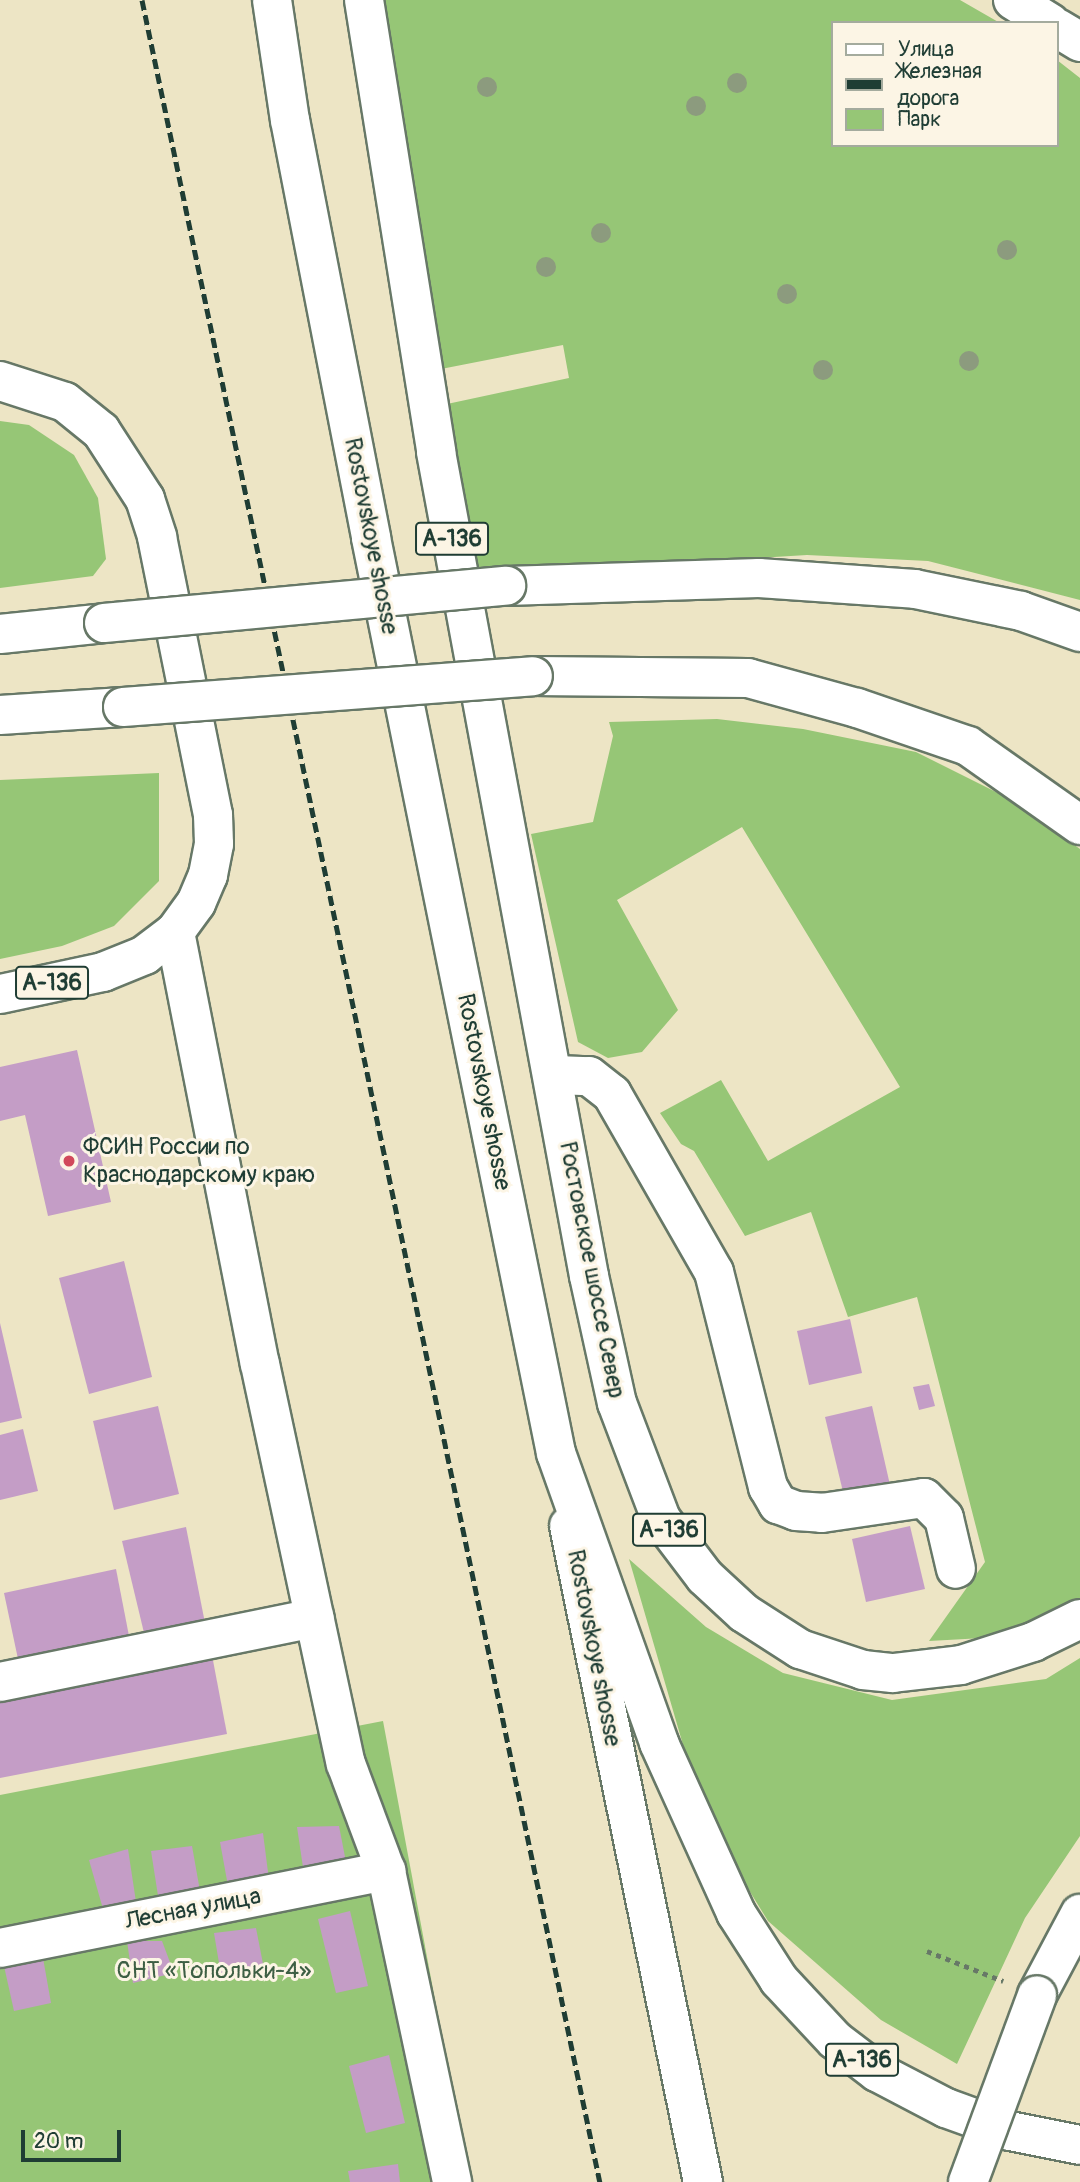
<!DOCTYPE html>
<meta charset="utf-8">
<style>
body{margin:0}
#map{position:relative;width:1080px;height:2182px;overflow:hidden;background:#ede5c5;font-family:Pangolin,sans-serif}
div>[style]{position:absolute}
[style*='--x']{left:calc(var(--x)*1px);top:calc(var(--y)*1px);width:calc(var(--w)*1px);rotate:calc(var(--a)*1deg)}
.green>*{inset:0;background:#96c676}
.building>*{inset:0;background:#c49dc6}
.path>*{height:4.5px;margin-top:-2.25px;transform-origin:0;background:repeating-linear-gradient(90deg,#677867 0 5px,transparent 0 10px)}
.roads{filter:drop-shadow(2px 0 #677867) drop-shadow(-2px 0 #677867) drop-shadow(0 2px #677867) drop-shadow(0 -2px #677867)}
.minor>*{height:38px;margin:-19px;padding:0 19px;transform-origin:19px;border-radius:19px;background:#fff}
.major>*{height:38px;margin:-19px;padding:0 19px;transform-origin:19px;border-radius:19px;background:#fff}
.highway>*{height:38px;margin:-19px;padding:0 19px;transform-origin:19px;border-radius:19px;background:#fff}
.rail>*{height:5px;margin-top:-2.5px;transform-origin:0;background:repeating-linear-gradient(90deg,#1f3d34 0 10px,transparent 0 15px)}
.bridges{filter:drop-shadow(2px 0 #677867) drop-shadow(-2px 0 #677867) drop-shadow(0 2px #677867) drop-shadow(0 -2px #677867)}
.major-bridge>*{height:38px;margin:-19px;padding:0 19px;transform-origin:19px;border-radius:19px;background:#fff}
.highway-bridge>*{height:38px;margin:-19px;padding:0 19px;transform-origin:19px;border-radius:19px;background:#fff}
.trees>*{width:20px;height:20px;margin:-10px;border-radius:50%;background:#8c9b7e}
.dots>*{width:19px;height:19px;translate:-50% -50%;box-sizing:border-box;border:4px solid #fcf5e5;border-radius:50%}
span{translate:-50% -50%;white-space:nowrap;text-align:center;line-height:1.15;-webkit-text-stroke:6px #fcf5e5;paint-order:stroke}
.shield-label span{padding:2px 5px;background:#fcf5e5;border:2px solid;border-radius:5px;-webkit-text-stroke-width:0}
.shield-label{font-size:23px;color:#1f3d34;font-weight:700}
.street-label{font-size:24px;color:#1f3d34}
.poi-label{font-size:24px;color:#1f3d34}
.left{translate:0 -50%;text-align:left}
.park-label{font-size:24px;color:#3d5f44}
.legend{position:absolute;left:831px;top:21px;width:228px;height:126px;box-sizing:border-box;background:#fcf5e5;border:2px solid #a4ab9e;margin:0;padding:9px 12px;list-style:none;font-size:21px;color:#1f3d34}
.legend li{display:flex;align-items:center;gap:14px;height:35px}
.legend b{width:35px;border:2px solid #a4ab9e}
.scale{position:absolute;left:21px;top:2130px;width:100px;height:32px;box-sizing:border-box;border:4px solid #1f3d34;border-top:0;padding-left:9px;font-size:21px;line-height:24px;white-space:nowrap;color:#1f3d34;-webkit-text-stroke:5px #fcf5e5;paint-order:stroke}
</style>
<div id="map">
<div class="green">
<div style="clip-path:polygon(382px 0,960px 0,1000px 23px,833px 23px,833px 145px,1057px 145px,1057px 60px,1080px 78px,1080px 600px,928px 561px,807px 555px,475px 575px,447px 404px,569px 378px,563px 345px,441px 369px)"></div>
<div style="clip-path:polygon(0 421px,29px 425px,74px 455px,98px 498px,106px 559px,93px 576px,0 588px)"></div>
<div style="clip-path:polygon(717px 719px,803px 729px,916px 752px,1012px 800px,1080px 849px,1080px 1604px,1032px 1626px,983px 1638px,929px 1641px,985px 1562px,917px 1297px,848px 1317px,811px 1212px,745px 1236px,694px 1151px,681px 1144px,660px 1113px,721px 1080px,768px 1161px,900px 1087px,742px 827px,617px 900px,678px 1010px,642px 1052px,608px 1058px,578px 1042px,531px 834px,593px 822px,613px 736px,609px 722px)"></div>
<div style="clip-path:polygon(159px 773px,159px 881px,114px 926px,62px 946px,0 959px,0 780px)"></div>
<div style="clip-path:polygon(629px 1559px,706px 1627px,783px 1673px,892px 1700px,1046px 1679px,1080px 1658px,1080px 1836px,1025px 1918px,957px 2064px,881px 2020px,768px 1921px,704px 1817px)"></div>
<div style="clip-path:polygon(383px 1721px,469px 2182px,0 2182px,0 1795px)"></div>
</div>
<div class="building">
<div style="clip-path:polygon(77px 1050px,111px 1202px,48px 1216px,25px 1115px,0 1121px,0 1067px)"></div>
<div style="clip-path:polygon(124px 1261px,152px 1377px,89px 1394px,59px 1278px)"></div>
<div style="clip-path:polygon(850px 1319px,862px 1373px,809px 1385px,797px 1331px)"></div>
<div style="clip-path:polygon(0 1323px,22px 1418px,0 1423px)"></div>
<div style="clip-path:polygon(929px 1384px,935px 1406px,919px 1410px,913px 1387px)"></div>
<div style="clip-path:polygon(158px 1406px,179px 1494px,114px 1510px,93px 1421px)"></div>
<div style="clip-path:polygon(872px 1406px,890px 1485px,844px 1496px,825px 1417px)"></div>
<div style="clip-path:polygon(23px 1429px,38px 1491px,0 1500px,0 1435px)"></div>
<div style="clip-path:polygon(910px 1526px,925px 1589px,866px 1602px,852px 1539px)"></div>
<div style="clip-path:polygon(186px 1527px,205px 1623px,145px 1637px,122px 1541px)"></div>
<div style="clip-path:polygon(116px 1569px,129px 1636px,18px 1659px,4px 1593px)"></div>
<div style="clip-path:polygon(211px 1650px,227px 1734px,0 1778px,0 1699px)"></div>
<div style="clip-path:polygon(339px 1826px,346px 1862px,304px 1874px,297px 1827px)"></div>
<div style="clip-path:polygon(263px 1833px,269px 1880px,228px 1886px,220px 1842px)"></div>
<div style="clip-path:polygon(192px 1846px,200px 1891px,159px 1902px,151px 1851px)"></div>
<div style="clip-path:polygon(128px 1849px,136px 1902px,103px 1909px,89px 1860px)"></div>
<div style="clip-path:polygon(350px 1911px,368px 1986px,336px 1993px,318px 1919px)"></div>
<div style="clip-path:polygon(256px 1928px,264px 1969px,221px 1975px,214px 1933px)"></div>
<div style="clip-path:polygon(127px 1941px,162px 1941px,174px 1973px,133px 1983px)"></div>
<div style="clip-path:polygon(43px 1958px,51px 2003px,14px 2011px,4px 1966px)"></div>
<div style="clip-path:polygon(389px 2055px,405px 2123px,366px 2133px,349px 2066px)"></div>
<div style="clip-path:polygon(398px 2164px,400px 2182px,350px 2182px,348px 2171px)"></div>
</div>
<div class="path">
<div style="--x:927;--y:1951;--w:82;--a:21.5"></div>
</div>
<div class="roads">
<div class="minor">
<div style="--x:175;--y:932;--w:440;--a:78.9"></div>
<div style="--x:260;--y:1364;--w:409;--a:77.9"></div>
<div style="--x:346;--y:1764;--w:114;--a:69.5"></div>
<div style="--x:386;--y:1871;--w:318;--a:78"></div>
<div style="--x:555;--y:1075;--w:34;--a:2"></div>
<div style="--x:589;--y:1076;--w:29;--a:38"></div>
<div style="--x:612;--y:1094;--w:205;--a:60.2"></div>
<div style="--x:714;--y:1272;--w:222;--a:75.9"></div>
<div style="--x:768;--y:1487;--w:20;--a:60"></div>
<div style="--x:778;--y:1504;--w:19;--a:21"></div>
<div style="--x:796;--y:1511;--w:26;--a:4"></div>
<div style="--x:822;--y:1513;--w:103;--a:-8.4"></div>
<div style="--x:924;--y:1498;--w:28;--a:45"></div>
<div style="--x:944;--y:1518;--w:52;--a:76.8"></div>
<div style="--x:0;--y:1682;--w:321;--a:-11.5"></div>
<div style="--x:0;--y:1948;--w:394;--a:-11.3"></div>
</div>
<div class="major">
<div style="--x:1013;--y:0;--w:44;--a:31.9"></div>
<div style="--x:1057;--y:28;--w:27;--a:31"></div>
<div style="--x:0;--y:381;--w:68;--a:17.9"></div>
<div style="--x:65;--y:402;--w:46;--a:38.9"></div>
<div style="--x:101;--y:431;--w:81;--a:57.1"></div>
<div style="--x:145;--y:499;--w:40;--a:72"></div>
<div style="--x:157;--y:537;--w:284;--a:78.6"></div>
<div style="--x:213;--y:815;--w:29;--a:88"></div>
<div style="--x:214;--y:844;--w:32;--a:101"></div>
<div style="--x:208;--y:875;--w:30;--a:113"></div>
<div style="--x:196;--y:903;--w:36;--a:126"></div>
<div style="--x:175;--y:932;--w:38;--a:143"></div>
<div style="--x:145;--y:955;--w:45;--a:158"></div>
<div style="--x:103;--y:972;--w:105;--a:167.9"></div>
<div style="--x:569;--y:1526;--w:670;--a:78.46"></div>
<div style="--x:1037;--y:1995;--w:92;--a:-62"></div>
</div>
<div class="highway">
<div style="--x:272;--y:0;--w:121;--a:81.5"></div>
<div style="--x:290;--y:120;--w:426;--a:79"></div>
<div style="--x:371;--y:538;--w:934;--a:78.57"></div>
<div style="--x:556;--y:1453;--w:308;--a:70.4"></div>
<div style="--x:659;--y:1743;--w:187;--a:65.6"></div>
<div style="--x:736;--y:1913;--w:80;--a:57.3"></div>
<div style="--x:779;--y:1980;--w:82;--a:47"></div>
<div style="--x:835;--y:2040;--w:53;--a:37.3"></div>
<div style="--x:877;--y:2072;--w:78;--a:27.6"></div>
<div style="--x:946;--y:2108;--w:68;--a:19.8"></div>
<div style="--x:1010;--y:2131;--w:71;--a:11.3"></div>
<div style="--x:364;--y:0;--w:458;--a:80.9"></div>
<div style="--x:436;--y:452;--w:838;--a:79.48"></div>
<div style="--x:589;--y:1276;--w:130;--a:77.6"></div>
<div style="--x:617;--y:1403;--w:124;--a:69.2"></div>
<div style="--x:661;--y:1519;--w:73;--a:52.8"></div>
<div style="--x:705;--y:1577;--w:53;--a:42.7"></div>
<div style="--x:744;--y:1613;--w:67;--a:32.7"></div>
<div style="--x:800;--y:1649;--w:66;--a:18.4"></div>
<div style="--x:863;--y:1670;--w:30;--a:6"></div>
<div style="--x:893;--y:1673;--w:68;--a:-6.7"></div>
<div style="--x:961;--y:1665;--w:76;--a:-17.7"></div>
<div style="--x:1033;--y:1642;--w:52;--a:-26.1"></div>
<div style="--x:506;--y:586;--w:253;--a:-1.8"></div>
<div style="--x:759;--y:578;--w:156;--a:4"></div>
<div style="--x:915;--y:589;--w:108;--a:11.7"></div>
<div style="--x:1021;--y:611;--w:63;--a:19.6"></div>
<div style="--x:0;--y:634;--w:105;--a:-6"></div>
<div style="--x:533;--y:676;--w:215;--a:0.5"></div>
<div style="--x:748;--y:678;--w:113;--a:15.4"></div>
<div style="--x:857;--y:708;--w:117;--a:18.9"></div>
<div style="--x:968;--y:746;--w:137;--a:35.2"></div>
<div style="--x:0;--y:715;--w:123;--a:-3.7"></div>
</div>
</div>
<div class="rail">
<div style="--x:142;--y:0;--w:2230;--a:78.15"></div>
</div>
<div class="bridges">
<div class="major-bridge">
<div style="--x:968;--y:2182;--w:199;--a:-69.7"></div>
</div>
<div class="highway-bridge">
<div style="--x:104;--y:623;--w:404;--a:-5.3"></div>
<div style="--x:123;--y:707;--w:411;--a:-4.3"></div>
</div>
</div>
<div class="trees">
<div style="left:737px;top:83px"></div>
<div style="left:487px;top:87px"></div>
<div style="left:696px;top:106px"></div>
<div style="left:601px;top:233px"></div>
<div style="left:1007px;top:250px"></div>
<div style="left:546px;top:267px"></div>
<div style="left:787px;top:294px"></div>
<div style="left:969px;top:361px"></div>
<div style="left:823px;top:370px"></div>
</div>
<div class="dots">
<div style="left:69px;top:1161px;background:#d1495b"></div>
</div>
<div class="shield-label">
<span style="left:452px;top:539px">А-136</span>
<span style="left:52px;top:983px">А-136</span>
<span style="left:669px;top:1530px">А-136</span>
<span style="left:862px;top:2060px">А-136</span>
</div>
<div class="street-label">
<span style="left:371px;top:536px;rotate:79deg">Rostovskoye shosse</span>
<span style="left:484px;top:1092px;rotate:79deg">Rostovskoye shosse</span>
<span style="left:592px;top:1270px;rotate:79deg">Ростовское шоссе Север</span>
<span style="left:594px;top:1648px;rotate:79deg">Rostovskoye shosse</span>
<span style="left:193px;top:1909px;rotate:-11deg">Лесная улица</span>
</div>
<div class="poi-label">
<span class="left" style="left:83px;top:1161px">ФСИН России по<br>Краснодарскому краю</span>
</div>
<div class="park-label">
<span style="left:214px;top:1971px">СНТ «Топольки-4»</span>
</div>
<ul class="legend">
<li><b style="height:9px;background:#fff"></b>Улица</li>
<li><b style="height:9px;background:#1f3d34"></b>Железная дорога</li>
<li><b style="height:19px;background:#96c676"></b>Парк</li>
</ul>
<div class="scale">20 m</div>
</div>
